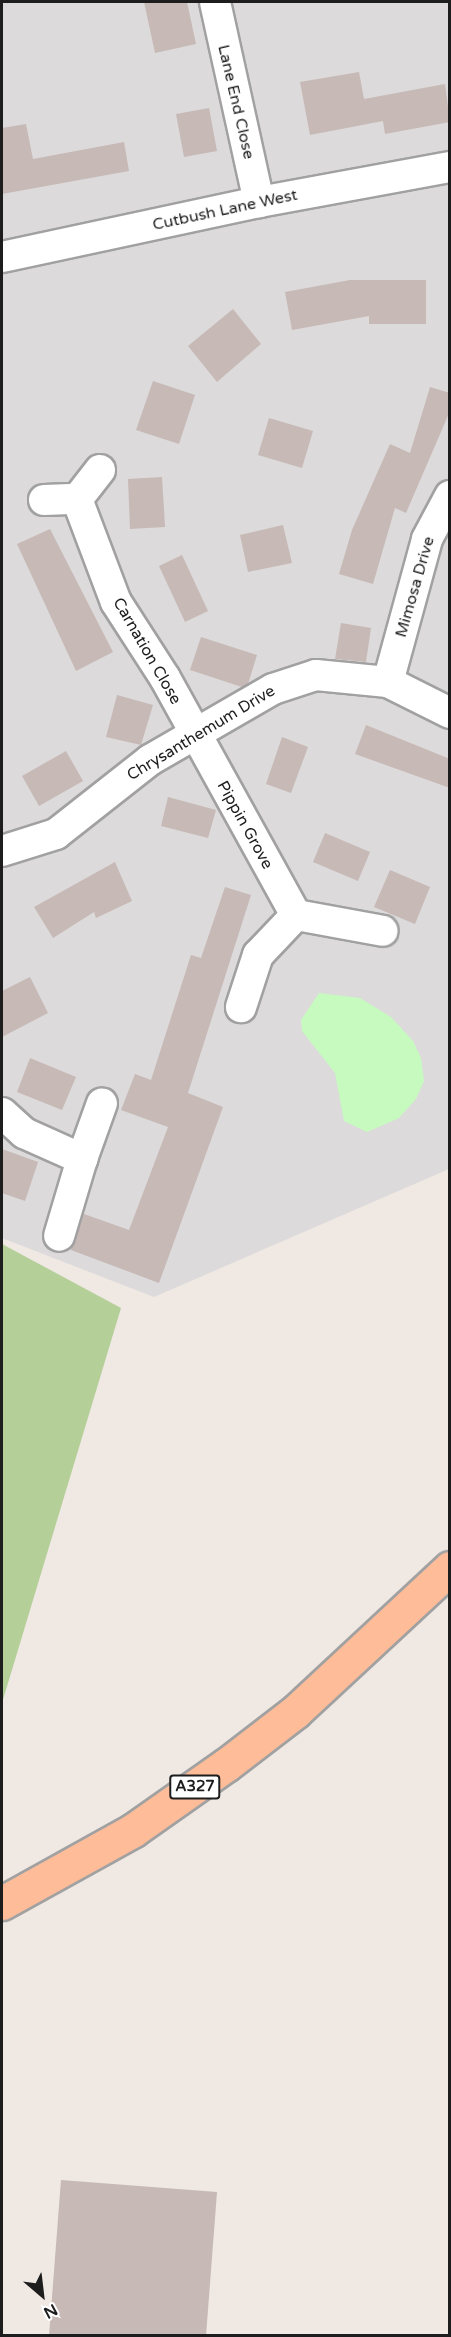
<!DOCTYPE html>
<style>
body{margin:0}
#map{position:relative;width:451px;height:2337px;overflow:hidden;background:#efe8e3;font-family:"Varela Round",sans-serif}
div>[style]{position:absolute}
[style*='--x']{left:calc(var(--x)*1px);top:calc(var(--y)*1px);width:calc(var(--w)*1px);rotate:calc(var(--a)*1deg)}
.residential>*{inset:0;background:#dcdadb}
.forest>*{inset:0;background:#b4cf97}
.park>*{inset:0;background:#c7fabf}
.building>*{inset:0;background:#c7b9b6}
.roads{filter:drop-shadow(2px 0 #a1a1a1) drop-shadow(-2px 0 #a1a1a1) drop-shadow(0 2px #a1a1a1) drop-shadow(0 -2px #a1a1a1)}
.street>*{height:30px;margin:-15px;padding:0 15px;transform-origin:15px;border-radius:15px;background:#fff}
.primary>*{height:33px;margin:-16.5px;padding:0 16.5px;transform-origin:16.5px;border-radius:16.5px;background:#febc99}
span{translate:-50% -50%;white-space:nowrap;text-align:center;line-height:1.15;-webkit-text-stroke:4.5px #fff;paint-order:stroke}
.shield-label span{padding:2px 4px;background:#fff;border:2px solid;border-radius:4px;-webkit-text-stroke-width:0}
.shield-label{font-size:15px;color:#1d1d1d;font-weight:700}
.street-label{font-size:16px;color:#1d1d1d}
.frame{position:absolute;inset:0;border:3px solid #1d1d1d;pointer-events:none}
.north{position:absolute;left:12px;top:2265px;width:60px;height:60px;-webkit-text-stroke:4px #fff;paint-order:stroke;rotate:152deg;font-size:16px;font-weight:700;line-height:24px;text-align:center;color:#1d1d1d}
.north::after{content:'';display:block;margin:auto;width:21px;height:27px;background:#1d1d1d;clip-path:polygon(50% 0,100% 100%,50% 72%,0 100%)}
</style>
<div id="map">
<div class="residential">
<div style="clip-path:polygon(2px 2px,449px 2px,449px 1169px,154px 1297px,2px 1238px)"></div>
</div>
<div class="forest">
<div style="clip-path:polygon(2px 1244px,121px 1308px,2px 1703px)"></div>
</div>
<div class="park">
<div style="clip-path:polygon(319px 993px,360px 998px,391px 1017px,413px 1041px,421px 1058px,424px 1081px,416px 1099px,399px 1118px,367px 1132px,344px 1121px,335px 1073px,302px 1031px,301px 1020px)"></div>
</div>
<div class="building">
<div style="clip-path:polygon(144px 2px,187px 2px,196px 44px,155px 53px)"></div>
<div style="clip-path:polygon(359px 72px,364px 99px,445px 84px,450px 122px,385px 134px,383px 121px,310px 135px,300px 82px)"></div>
<div style="clip-path:polygon(209px 108px,217px 151px,184px 157px,176px 114px)"></div>
<div style="clip-path:polygon(26px 124px,33px 159px,124px 142px,129px 171px,2px 194px,2px 128px)"></div>
<div style="clip-path:polygon(350px 280px,426px 280px,426px 324px,369px 324px,369px 316px,292px 330px,285px 292px)"></div>
<div style="clip-path:polygon(233px 309px,261px 344px,217px 382px,188px 346px)"></div>
<div style="clip-path:polygon(153px 381px,195px 395px,179px 444px,136px 430px)"></div>
<div style="clip-path:polygon(430px 387px,450px 393px,450px 411px,406px 513px,395px 508px,373px 584px,339px 574px,352px 530px,390px 444px,410px 453px)"></div>
<div style="clip-path:polygon(269px 418px,313px 431px,302px 468px,258px 455px)"></div>
<div style="clip-path:polygon(162px 477px,165px 527px,130px 529px,128px 479px)"></div>
<div style="clip-path:polygon(283px 525px,292px 563px,248px 572px,240px 535px)"></div>
<div style="clip-path:polygon(50px 529px,113px 652px,76px 671px,17px 544px)"></div>
<div style="clip-path:polygon(182px 555px,208px 611px,185px 622px,159px 566px)"></div>
<div style="clip-path:polygon(341px 623px,371px 628px,366px 662px,335px 659px)"></div>
<div style="clip-path:polygon(201px 637px,257px 655px,248px 684px,242px 687px,190px 670px)"></div>
<div style="clip-path:polygon(117px 695px,153px 705px,141px 745px,106px 737px)"></div>
<div style="clip-path:polygon(366px 725px,450px 759px,450px 788px,355px 754px)"></div>
<div style="clip-path:polygon(282px 737px,308px 747px,291px 793px,266px 784px)"></div>
<div style="clip-path:polygon(66px 751px,83px 781px,39px 806px,22px 776px)"></div>
<div style="clip-path:polygon(168px 797px,216px 810px,208px 838px,161px 826px)"></div>
<div style="clip-path:polygon(325px 833px,370px 852px,358px 881px,313px 862px)"></div>
<div style="clip-path:polygon(115px 862px,132px 901px,96px 918px,94px 912px,53px 938px,34px 907px)"></div>
<div style="clip-path:polygon(390px 870px,430px 887px,415px 924px,374px 907px)"></div>
<div style="clip-path:polygon(225px 887px,251px 895px,188px 1093px,223px 1107px,159px 1283px,71px 1250px,84px 1214px,129px 1230px,168px 1127px,121px 1110px,135px 1074px,151px 1080px,191px 955px,201px 958px)"></div>
<div style="clip-path:polygon(30px 977px,48px 1013px,2px 1037px,2px 991px)"></div>
<div style="clip-path:polygon(30px 1058px,76px 1077px,62px 1110px,17px 1092px)"></div>
<div style="clip-path:polygon(2px 1149px,38px 1162px,25px 1201px,2px 1193px)"></div>
<div style="clip-path:polygon(61px 2180px,217px 2192px,206px 2336px,49px 2336px)"></div>
</div>
<div class="roads">
<div class="street">
<div style="--x:215;--y:2;--w:205;--a:77.6"></div>
<div style="--x:2;--y:257;--w:263;--a:-12.1"></div>
<div style="--x:259;--y:202;--w:194;--a:-10.4"></div>
<div style="--x:100;--y:470;--w:37;--a:128"></div>
<div style="--x:77;--y:499;--w:110;--a:69.3"></div>
<div style="--x:116;--y:602;--w:90;--a:57.2"></div>
<div style="--x:165;--y:678;--w:271;--a:61.1"></div>
<div style="--x:296;--y:915;--w:55;--a:133.5"></div>
<div style="--x:258;--y:955;--w:55;--a:108.1"></div>
<div style="--x:44;--y:500;--w:33;--a:-2"></div>
<div style="--x:388;--y:682;--w:148;--a:-74.7"></div>
<div style="--x:427;--y:539;--w:49;--a:-61.9"></div>
<div style="--x:2;--y:851;--w:57;--a:-17.5"></div>
<div style="--x:56;--y:834;--w:120;--a:-38.2"></div>
<div style="--x:150;--y:760;--w:142;--a:-30"></div>
<div style="--x:273;--y:689;--w:45;--a:-18"></div>
<div style="--x:316;--y:675;--w:72;--a:5.6"></div>
<div style="--x:388;--y:682;--w:69;--a:26.6"></div>
<div style="--x:296;--y:915;--w:88;--a:10.4"></div>
<div style="--x:2;--y:1113;--w:30;--a:42"></div>
<div style="--x:24;--y:1133;--w:64;--a:24.1"></div>
<div style="--x:82;--y:1159;--w:80;--a:106.6"></div>
<div style="--x:82;--y:1159;--w:59;--a:-70.3"></div>
</div>
<div class="primary">
<div style="--x:2;--y:1903;--w:149;--a:-29"></div>
<div style="--x:132;--y:1831;--w:115;--a:-35.1"></div>
<div style="--x:226;--y:1765;--w:88;--a:-37.6"></div>
<div style="--x:296;--y:1711;--w:210;--a:-42.9"></div>
</div>
</div>
<div class="shield-label">
<span style="left:195px;top:1787px">A327</span>
</div>
<div class="street-label">
<span style="left:236px;top:102px;rotate:77deg">Lane End Close</span>
<span style="left:225px;top:210px;rotate:-12deg">Cutbush Lane West</span>
<span style="left:415px;top:587px;rotate:-74deg">Mimosa Drive</span>
<span style="left:147px;top:651px;rotate:60deg">Carnation Close</span>
<span style="left:201px;top:733px;rotate:-31deg">Chrysanthemum Drive</span>
<span style="left:245px;top:825px;rotate:61deg">Pippin Grove</span>
</div>
<div class="frame"></div>
<div class="north">N</div>
</div>
